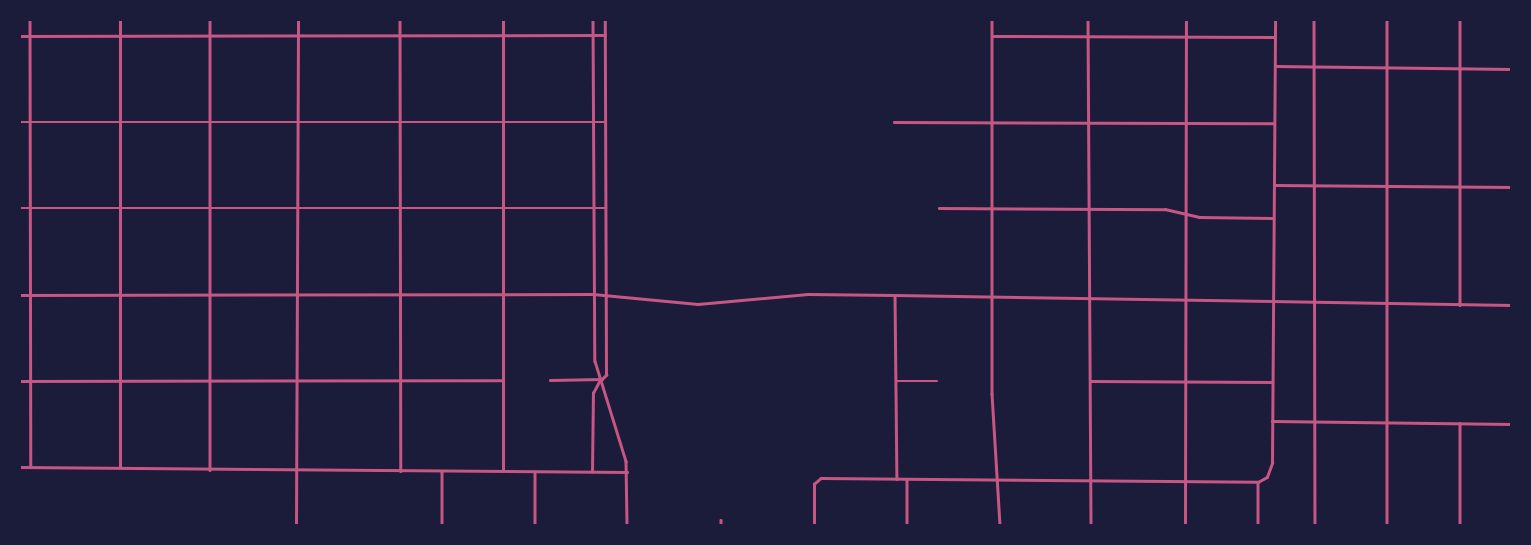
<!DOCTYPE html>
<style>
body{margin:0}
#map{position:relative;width:1531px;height:545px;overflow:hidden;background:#1b1b3a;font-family:"Fira Sans Condensed",sans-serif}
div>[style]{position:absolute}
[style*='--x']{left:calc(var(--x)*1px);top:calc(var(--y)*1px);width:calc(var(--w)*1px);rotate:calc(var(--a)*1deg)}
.minor>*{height:2.5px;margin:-1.25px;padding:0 1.25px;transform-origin:1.25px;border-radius:1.25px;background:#c65784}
.tertiary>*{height:2.5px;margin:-1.25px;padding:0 1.25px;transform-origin:1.25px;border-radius:1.25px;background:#c65784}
span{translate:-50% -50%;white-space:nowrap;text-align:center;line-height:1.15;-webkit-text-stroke:7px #1b1b3a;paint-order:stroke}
.frame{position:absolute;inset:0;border:21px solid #1b1b3a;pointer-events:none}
</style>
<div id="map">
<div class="minor">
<div style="--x:30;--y:19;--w:448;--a:89.9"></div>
<div style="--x:210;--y:19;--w:451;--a:90"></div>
<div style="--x:400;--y:19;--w:452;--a:89.9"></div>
<div style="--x:1088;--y:19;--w:507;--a:89.66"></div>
<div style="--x:1314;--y:19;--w:507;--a:89.89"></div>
<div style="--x:1387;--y:19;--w:507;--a:90"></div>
<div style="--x:1460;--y:19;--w:286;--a:90"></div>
<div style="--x:19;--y:36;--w:586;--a:-0.1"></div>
<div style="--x:993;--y:36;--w:282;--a:0.2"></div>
<div style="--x:1275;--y:66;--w:237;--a:0.7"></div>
<div style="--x:19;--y:122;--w:586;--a:0"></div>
<div style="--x:894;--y:122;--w:380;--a:0.2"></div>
<div style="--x:1274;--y:185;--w:238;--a:0.5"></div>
<div style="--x:19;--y:208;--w:586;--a:0"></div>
<div style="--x:939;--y:208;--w:226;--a:0.3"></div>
<div style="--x:1165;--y:209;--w:35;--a:13"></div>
<div style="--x:1199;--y:217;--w:74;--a:0.8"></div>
<div style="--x:19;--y:295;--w:574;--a:-0.1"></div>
<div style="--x:593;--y:294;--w:105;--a:5.4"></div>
<div style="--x:698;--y:304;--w:110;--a:-5.2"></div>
<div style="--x:808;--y:294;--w:87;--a:0.7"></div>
<div style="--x:895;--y:295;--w:617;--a:0.93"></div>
<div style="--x:895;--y:295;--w:184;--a:89.4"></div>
<div style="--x:550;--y:380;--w:52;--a:-1.1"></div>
<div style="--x:19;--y:381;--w:484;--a:-0.1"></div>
<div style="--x:896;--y:381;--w:41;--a:0"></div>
<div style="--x:1091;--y:381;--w:181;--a:0.3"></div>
<div style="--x:1272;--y:421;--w:240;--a:0.7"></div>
<div style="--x:1460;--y:423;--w:103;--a:90"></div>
<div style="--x:19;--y:467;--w:608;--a:0.47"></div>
<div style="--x:120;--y:467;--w:448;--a:-90"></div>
<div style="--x:503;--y:471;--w:452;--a:-90"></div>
<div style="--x:442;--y:472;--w:54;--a:90"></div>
<div style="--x:535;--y:472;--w:54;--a:90"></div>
<div style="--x:592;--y:472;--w:79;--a:-89.3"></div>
<div style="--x:593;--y:393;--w:15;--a:-62"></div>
<div style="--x:907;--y:479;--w:47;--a:90"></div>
<div style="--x:1258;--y:482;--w:44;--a:90"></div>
<div style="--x:721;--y:520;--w:6;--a:90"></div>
<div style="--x:814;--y:526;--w:42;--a:-90"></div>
<div style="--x:814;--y:484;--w:9;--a:-41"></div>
<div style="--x:821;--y:478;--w:437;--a:0.5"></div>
<div style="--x:1258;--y:482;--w:10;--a:-29"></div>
<div style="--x:1267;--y:477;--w:15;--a:-70"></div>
<div style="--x:1272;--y:463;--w:444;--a:-89.6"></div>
<div style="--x:1185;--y:526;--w:507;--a:-89.89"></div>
</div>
<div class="tertiary">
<div style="--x:593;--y:19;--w:342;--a:89.7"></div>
<div style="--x:595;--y:361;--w:105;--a:72.8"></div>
<div style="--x:626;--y:461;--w:65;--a:89.1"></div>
<div style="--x:992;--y:19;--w:375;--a:90"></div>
<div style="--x:992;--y:394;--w:132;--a:86.5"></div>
<div style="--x:602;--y:379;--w:6;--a:-45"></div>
<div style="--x:606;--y:375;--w:356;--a:-90.2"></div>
<div style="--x:296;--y:526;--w:507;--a:-89.77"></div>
</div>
<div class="frame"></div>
</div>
